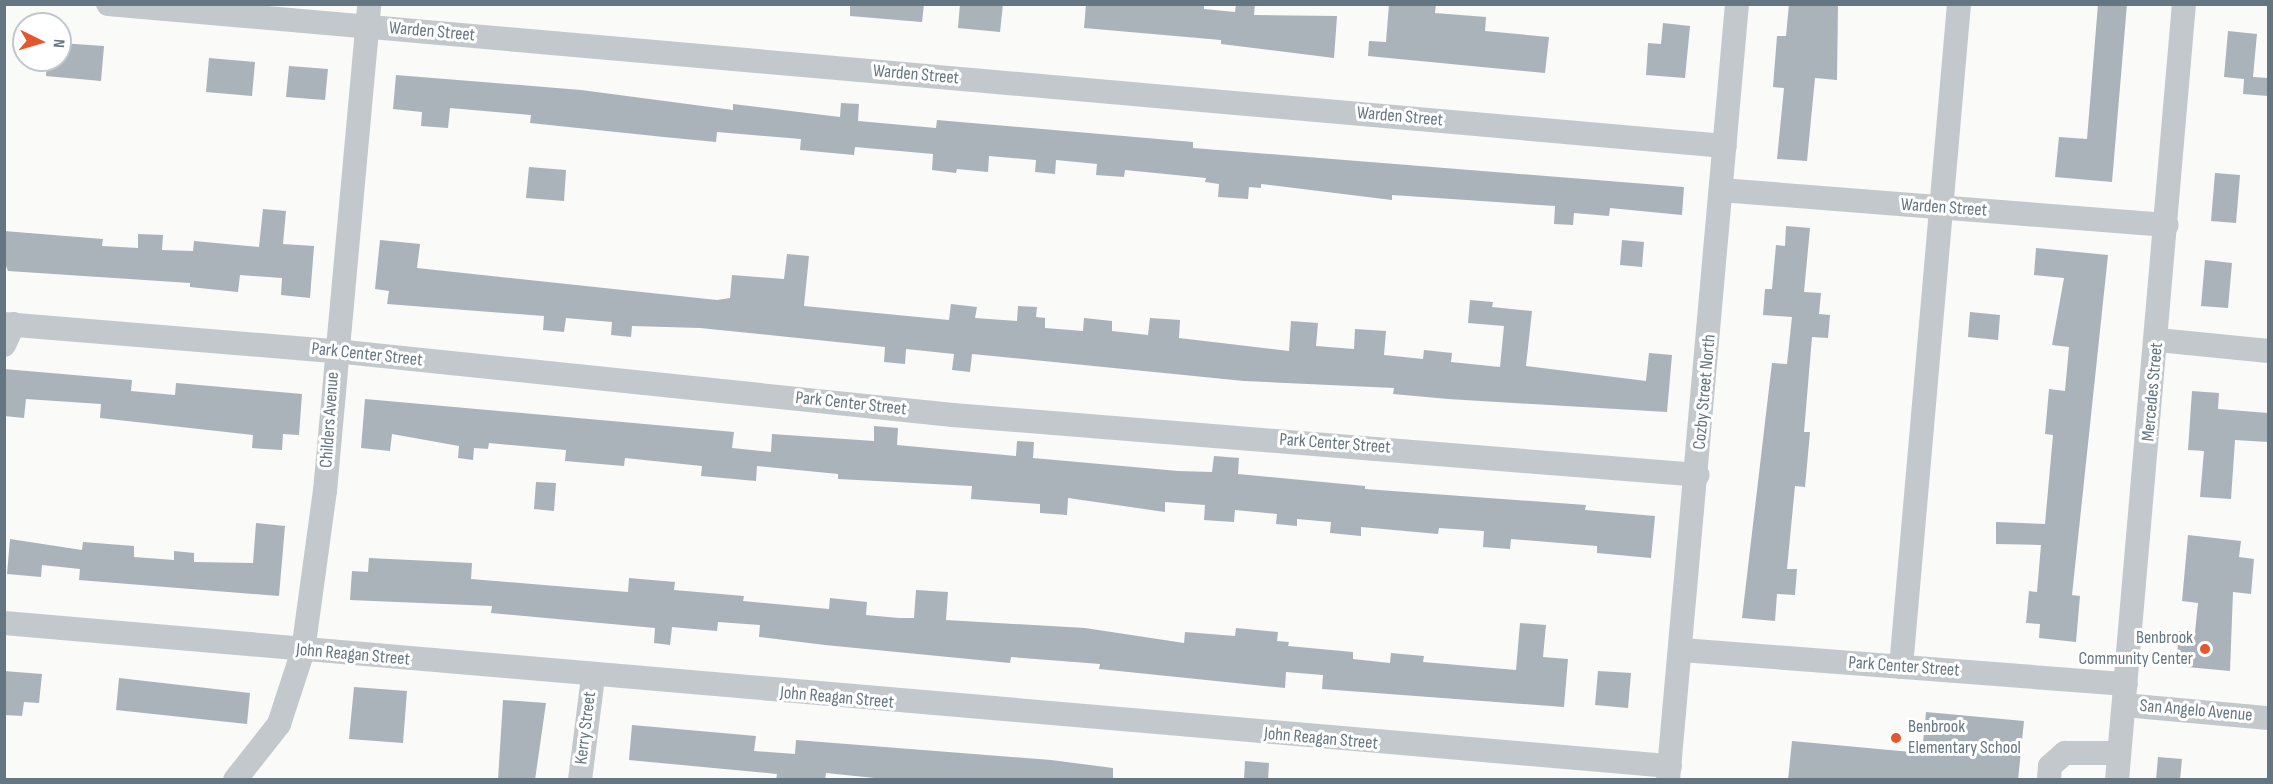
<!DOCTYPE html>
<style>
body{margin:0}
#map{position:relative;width:2273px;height:784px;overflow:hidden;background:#fafaf8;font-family:"Sofia Sans Condensed",sans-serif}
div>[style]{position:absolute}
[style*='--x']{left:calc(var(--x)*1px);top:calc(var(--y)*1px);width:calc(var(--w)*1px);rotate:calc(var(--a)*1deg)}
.building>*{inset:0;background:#aab3b9}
.minor>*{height:24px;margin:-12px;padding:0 12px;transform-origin:12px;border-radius:12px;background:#c3c8cc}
.dots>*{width:16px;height:16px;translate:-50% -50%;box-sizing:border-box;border:3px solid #fff;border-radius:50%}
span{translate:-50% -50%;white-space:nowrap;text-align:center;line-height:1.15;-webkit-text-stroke:6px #fff;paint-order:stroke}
.street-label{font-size:18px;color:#657683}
.poi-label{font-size:18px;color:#657683}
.right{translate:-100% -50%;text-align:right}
.left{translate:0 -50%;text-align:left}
.frame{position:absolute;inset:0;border:6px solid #657683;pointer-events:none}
.north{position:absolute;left:12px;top:12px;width:60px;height:60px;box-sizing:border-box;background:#fff;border:2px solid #c1c8cd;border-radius:50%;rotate:95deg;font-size:16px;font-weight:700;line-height:24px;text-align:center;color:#657683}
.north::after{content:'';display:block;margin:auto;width:21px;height:27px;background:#e4572e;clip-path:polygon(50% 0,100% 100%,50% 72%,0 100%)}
</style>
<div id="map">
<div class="building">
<div style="clip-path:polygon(850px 4px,924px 4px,922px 22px,850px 16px)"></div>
<div style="clip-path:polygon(960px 4px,1003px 4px,1000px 32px,958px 28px)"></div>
<div style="clip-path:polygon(1086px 4px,1204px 4px,1204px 9px,1235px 12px,1236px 4px,1255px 4px,1254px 15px,1337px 16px,1334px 58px,1221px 44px,1221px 40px,1084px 28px)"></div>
<div style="clip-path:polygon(1389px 4px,1436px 4px,1435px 13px,1486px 17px,1485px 31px,1549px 37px,1545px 73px,1368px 56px,1369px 41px,1386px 42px)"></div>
<div style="clip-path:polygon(1789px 4px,1838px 4px,1837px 80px,1815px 78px,1807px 161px,1777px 159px,1784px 88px,1773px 87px,1777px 36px,1786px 36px)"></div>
<div style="clip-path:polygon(2098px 4px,2127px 4px,2112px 182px,2055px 177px,2059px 137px,2087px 139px)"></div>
<div style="clip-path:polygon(1663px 23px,1690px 26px,1685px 78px,1646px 75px,1648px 43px,1661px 44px)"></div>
<div style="clip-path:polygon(2228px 31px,2257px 34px,2253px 77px,2268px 78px,2268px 96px,2243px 94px,2244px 79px,2224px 77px)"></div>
<div style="clip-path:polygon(60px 43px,104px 46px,101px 81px,46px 76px,47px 60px,60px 60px)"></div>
<div style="clip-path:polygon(209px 58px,255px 62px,252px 96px,206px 92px)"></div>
<div style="clip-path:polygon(289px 66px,328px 69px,325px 100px,286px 97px)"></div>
<div style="clip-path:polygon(396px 75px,581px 90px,733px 110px,733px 104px,840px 117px,841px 103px,859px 104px,858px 121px,936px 128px,937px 120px,1193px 142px,1193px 148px,1684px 187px,1682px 215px,1610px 208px,1609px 216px,1574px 213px,1573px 225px,1554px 224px,1555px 206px,1392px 195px,1392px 200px,1261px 184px,1261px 188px,1249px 187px,1248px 199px,1218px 197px,1219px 184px,1205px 182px,1206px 178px,1125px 170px,1124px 177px,1096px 175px,1097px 164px,1056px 160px,1055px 174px,1035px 172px,1036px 160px,989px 156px,988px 172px,957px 169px,956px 173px,932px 170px,933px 154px,855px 147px,854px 155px,800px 150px,801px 139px,717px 132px,716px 142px,664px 137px,530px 123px,531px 115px,450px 108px,448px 128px,421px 126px,422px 112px,393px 109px)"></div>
<div style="clip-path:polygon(529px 167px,566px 170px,564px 201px,526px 198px)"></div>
<div style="clip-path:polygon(2215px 173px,2240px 175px,2236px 223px,2211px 221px)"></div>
<div style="clip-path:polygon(263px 209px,286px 211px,283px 244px,314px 246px,310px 298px,281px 295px,282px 278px,240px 275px,238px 292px,190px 287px,190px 283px,8px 271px,4px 261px,4px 231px,103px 239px,102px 246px,138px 248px,138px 234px,163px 235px,162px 250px,193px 251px,194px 241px,259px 247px)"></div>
<div style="clip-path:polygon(1786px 226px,1810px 228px,1804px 292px,1821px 293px,1819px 314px,1830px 315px,1828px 338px,1812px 337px,1804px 432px,1810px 432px,1805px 487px,1795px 486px,1787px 569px,1797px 569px,1795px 595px,1777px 594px,1775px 621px,1742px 618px,1772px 363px,1787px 364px,1792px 317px,1763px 315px,1765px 289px,1772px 289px,1776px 245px,1785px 246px)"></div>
<div style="clip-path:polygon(380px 240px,420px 244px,417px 268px,717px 300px,730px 298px,732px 275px,784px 279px,787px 254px,809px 256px,804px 306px,949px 320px,951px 304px,977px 307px,975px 318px,1017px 321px,1018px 306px,1037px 307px,1036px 317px,1045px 318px,1045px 328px,1083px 331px,1084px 318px,1112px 321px,1112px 331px,1148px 335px,1150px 318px,1180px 320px,1179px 338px,1289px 351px,1291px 321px,1318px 323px,1316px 346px,1354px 349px,1355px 329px,1386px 331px,1384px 355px,1423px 359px,1424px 350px,1452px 353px,1451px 362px,1500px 367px,1504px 326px,1468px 323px,1470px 300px,1493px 302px,1492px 307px,1532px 311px,1526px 366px,1646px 381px,1649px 353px,1672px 355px,1667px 412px,1448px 399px,1393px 394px,1394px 388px,1244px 381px,972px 354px,970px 372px,952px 370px,954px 354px,906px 349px,905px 364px,884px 362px,885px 347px,700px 328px,632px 326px,631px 337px,611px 335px,612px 322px,566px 318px,564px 332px,543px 330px,544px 316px,387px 304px,389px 291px,375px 289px)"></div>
<div style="clip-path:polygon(1622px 240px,1644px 242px,1642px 267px,1620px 265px)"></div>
<div style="clip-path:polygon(2036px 248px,2108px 255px,2072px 595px,2080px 596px,2076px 642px,2039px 638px,2040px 624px,2026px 623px,2029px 591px,2037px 592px,2041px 545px,1996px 544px,1996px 522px,2045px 524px,2053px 435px,2045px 434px,2049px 389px,2065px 391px,2069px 347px,2052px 345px,2064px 278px,2034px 275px)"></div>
<div style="clip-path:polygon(2205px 260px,2232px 263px,2228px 308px,2201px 306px)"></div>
<div style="clip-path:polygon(1970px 312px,2000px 315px,1998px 340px,1968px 337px)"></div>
<div style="clip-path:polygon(4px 369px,132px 380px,131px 391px,175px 395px,176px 383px,302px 394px,299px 435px,283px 434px,282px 450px,252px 448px,253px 435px,100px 418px,101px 404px,26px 399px,24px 418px,4px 416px)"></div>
<div style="clip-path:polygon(2192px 391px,2219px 393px,2218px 409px,2268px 413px,2268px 442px,2235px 440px,2231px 499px,2200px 497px,2204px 451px,2188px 450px)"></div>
<div style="clip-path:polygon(365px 399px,734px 432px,732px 448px,771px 452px,772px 434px,874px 441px,874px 426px,898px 428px,897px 445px,1016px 456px,1017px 441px,1034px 442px,1033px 458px,1178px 471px,1212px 472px,1214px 456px,1239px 458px,1238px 474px,1365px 486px,1365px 489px,1586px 505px,1585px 510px,1655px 516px,1651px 558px,1597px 553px,1597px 546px,1511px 539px,1510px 549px,1483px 547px,1484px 531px,1439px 528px,1438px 534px,1361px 527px,1361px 536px,1330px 533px,1331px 522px,1297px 519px,1297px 526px,1276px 524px,1277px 514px,1235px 510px,1234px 522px,1204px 520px,1205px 505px,1165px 502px,1165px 512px,1068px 498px,1067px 515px,1040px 513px,1040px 504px,971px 499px,972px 486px,838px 479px,838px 474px,757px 466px,756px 481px,701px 476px,702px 466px,625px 458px,624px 466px,565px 461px,566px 450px,489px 443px,488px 449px,474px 448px,473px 460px,458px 458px,459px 446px,392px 434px,390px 451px,361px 448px)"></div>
<div style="clip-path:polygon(536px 482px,556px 483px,554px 511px,534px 509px)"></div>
<div style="clip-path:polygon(256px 523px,285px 526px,279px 596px,79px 580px,80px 569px,42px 565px,41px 577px,7px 574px,10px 539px,82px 550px,83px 542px,134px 546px,134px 557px,174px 560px,174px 551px,194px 553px,194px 562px,253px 563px)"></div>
<div style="clip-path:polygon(2188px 535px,2241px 541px,2239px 557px,2254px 559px,2251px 594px,2233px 592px,2230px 671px,2176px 666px,2179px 631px,2195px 632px,2198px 603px,2182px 601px)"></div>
<div style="clip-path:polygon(369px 558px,472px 563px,471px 579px,628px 592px,629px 578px,675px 582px,674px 590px,744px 596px,743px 601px,829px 609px,830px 598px,867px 602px,866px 615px,899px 618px,914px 618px,916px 590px,948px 592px,946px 620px,1085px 628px,1184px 643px,1185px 632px,1235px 636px,1236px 628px,1278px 632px,1277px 641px,1289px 642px,1288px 646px,1353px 652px,1353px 659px,1390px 663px,1391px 653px,1424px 656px,1423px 662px,1516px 670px,1520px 623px,1546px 625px,1543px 657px,1568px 659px,1564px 707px,1322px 689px,1323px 675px,1286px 672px,1285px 688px,1099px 669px,1100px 664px,1011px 657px,1010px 663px,825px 645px,759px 637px,760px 625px,718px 622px,717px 631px,672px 627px,670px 645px,654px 643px,655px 628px,491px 613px,492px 606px,350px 600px,352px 571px,368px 572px)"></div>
<div style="clip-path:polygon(4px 671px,42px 674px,39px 703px,24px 702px,22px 716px,4px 715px)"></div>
<div style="clip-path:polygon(1598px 671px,1631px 673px,1628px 708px,1595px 705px)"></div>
<div style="clip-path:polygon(119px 678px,250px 693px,247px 724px,116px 710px)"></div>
<div style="clip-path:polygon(354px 687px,407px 691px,403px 743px,349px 739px)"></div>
<div style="clip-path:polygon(503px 700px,546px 703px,535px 780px,498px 780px)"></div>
<div style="clip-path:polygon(1926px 712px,2024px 721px,2018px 780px,1788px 780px,1792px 741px,1922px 753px)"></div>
<div style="clip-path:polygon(632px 725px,756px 736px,754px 751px,795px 754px,796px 740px,1051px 760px,1113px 768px,1113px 780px,894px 780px,826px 773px,825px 780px,776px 780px,777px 774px,629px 760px)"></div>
<div style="clip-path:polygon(2158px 757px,2182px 759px,2180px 780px,2156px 780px)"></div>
<div style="clip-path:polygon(1245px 761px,1269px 763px,1268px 780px,1244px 780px)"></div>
</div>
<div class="minor">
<div style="--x:108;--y:4;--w:1623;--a:5.02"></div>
<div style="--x:1721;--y:190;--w:447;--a:4.5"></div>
<div style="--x:4;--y:324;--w:332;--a:4.7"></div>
<div style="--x:335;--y:351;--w:621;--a:5.91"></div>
<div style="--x:953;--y:415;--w:747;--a:4.6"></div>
<div style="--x:2158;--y:340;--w:111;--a:5.7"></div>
<div style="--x:4;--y:345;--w:23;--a:-65"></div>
<div style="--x:4;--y:623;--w:1672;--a:4.91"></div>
<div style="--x:1682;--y:650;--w:445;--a:4.4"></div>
<div style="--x:1901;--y:667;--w:666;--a:-85"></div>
<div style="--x:2124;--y:705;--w:145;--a:5.2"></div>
<div style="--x:235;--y:780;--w:71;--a:-51.8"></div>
<div style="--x:279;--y:724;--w:77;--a:-71.8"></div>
<div style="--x:303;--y:651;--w:162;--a:-82.2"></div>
<div style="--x:325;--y:491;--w:489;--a:-84.8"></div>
<div style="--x:580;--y:780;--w:104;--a:-82.8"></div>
<div style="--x:1668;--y:780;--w:779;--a:-84.92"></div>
<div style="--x:2049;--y:780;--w:14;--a:-86"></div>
<div style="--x:2050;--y:766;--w:20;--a:-41"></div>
<div style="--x:2065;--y:753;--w:54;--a:0"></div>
<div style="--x:2117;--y:780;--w:779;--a:-85.07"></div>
</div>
<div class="dots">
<div style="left:2205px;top:649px;background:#e4572e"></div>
<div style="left:1896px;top:738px;background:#e4572e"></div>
</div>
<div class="street-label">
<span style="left:432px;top:32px;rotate:5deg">Warden Street</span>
<span style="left:916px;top:75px;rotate:5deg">Warden Street</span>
<span style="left:1400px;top:117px;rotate:5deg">Warden Street</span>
<span style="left:1944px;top:208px;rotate:4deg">Warden Street</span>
<span style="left:367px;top:355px;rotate:6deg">Park Center Street</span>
<span style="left:1705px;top:392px;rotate:-85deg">Cozby Street North</span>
<span style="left:2153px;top:392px;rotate:-85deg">Mercedes Street</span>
<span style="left:851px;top:404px;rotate:6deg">Park Center Street</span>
<span style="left:330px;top:420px;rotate:-86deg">Childers Avenue</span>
<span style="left:1335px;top:444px;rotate:4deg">Park Center Street</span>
<span style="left:353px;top:655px;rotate:5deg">John Reagan Street</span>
<span style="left:1904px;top:667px;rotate:4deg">Park Center Street</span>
<span style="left:837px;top:698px;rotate:5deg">John Reagan Street</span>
<span style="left:2196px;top:711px;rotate:5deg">San Angelo Avenue</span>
<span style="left:586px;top:728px;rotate:-83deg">Kerry Street</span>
<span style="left:1321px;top:739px;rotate:5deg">John Reagan Street</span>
</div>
<div class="poi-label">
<span class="right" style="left:2193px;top:649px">Benbrook<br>Community Center</span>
<span class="left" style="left:1908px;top:738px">Benbrook<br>Elementary School</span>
</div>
<div class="frame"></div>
<div class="north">N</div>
</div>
